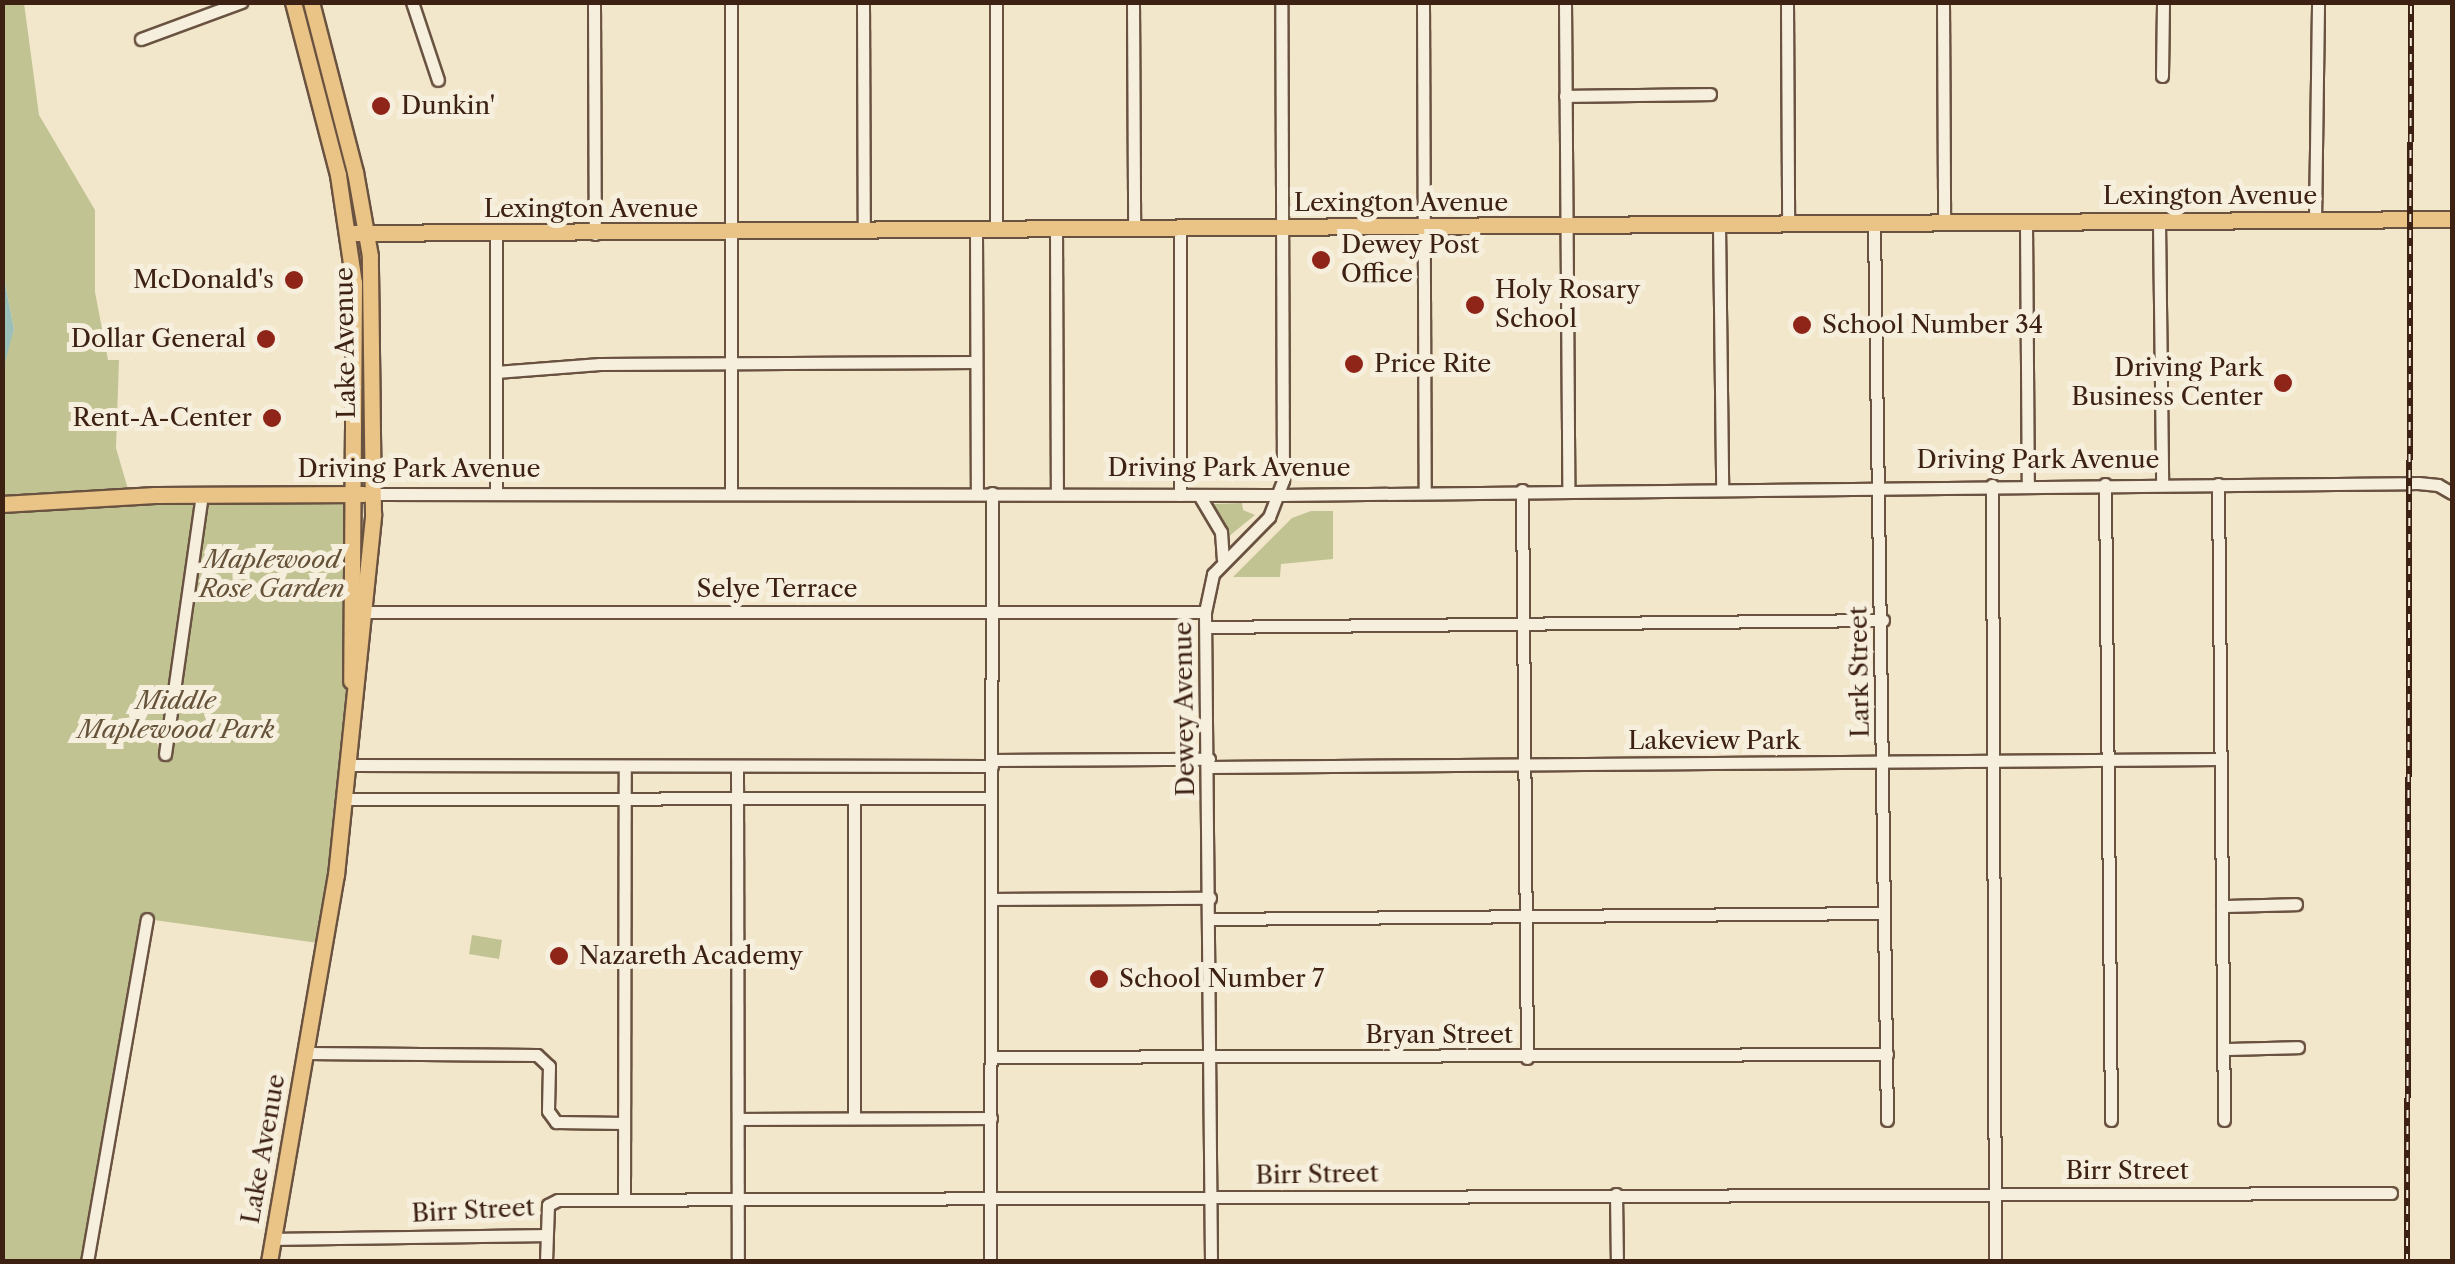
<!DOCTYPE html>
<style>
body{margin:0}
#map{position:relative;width:2455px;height:1264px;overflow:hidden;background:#f2e7cb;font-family:"Libre Caslon Text",serif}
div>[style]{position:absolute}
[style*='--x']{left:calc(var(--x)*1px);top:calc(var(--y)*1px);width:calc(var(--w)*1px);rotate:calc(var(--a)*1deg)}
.green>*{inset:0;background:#c1c393}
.water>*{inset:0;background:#9bbfb9}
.roads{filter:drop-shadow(2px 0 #6a5241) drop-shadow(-2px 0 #6a5241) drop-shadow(0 2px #6a5241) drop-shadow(0 -2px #6a5241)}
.minor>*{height:11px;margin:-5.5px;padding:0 5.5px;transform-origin:5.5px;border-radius:5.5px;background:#f7efdd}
.major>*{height:15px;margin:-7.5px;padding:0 7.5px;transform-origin:7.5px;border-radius:7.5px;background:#e9c486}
.rail>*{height:6px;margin-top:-3px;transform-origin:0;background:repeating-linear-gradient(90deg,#f7efdd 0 8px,#3d2113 0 16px);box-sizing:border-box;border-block:2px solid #3d2113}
.dots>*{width:28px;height:28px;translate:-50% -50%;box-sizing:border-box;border:5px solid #f7efdd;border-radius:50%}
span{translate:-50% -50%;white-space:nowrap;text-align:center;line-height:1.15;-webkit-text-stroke:10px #f7efdd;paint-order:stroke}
.poi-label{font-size:25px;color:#3d2113}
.left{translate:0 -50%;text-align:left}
.right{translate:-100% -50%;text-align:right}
.street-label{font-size:25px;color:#3d2113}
.park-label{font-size:25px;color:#655239;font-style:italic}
.frame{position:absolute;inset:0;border:5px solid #3d2113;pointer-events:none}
</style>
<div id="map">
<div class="green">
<div style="clip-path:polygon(3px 3px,24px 3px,39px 115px,95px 210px,95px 292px,108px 360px,119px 360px,116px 448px,130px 496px,356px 494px,350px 670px,325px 944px,147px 919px,87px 1261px,3px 1261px,2px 370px,14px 329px,3px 273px)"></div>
<div style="clip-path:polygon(1242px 503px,1243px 510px,1255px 515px,1228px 537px,1214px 504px)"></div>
<div style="clip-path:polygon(1311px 511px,1333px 511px,1333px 559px,1281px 564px,1280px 577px,1233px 577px,1292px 518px)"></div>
<div style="clip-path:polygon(472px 935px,502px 940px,499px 959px,469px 954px)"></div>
</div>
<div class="water">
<div style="clip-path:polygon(3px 273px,14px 329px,3px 370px)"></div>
</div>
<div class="roads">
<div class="minor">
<div style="--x:412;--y:2;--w:82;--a:71.6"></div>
<div style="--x:594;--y:2;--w:232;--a:89.8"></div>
<div style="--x:731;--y:2;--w:491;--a:90"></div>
<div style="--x:863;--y:2;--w:230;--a:89.8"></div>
<div style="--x:996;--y:2;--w:229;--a:90"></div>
<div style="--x:1133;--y:2;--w:228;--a:89.7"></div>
<div style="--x:1423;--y:2;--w:489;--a:89.8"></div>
<div style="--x:1565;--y:2;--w:488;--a:89.6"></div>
<div style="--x:1787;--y:2;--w:223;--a:89.7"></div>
<div style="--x:1943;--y:2;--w:221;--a:89.7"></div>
<div style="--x:141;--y:39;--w:107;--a:-20.3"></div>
<div style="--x:2162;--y:76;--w:74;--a:-89.2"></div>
<div style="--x:1565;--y:96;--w:145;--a:-0.8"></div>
<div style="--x:2315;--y:221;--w:219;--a:-89.2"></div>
<div style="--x:2159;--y:222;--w:262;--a:89.3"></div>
<div style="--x:2026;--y:223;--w:262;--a:89.6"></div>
<div style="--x:1874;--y:224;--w:896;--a:89.17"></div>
<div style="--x:1719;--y:225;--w:263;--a:89.3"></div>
<div style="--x:1056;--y:230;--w:263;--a:89.8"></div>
<div style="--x:976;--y:231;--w:262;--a:89.8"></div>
<div style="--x:496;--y:372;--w:104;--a:-4.4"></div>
<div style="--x:600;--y:364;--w:376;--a:-0.3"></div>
<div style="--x:2105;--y:484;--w:636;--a:89.46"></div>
<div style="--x:2218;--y:484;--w:636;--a:89.46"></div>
<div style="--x:1992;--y:485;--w:777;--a:89.78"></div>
<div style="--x:1522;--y:490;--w:568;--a:89.5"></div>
<div style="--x:496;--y:493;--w:259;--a:-90"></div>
<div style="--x:373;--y:494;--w:907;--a:0.06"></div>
<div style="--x:1280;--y:495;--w:1138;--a:-0.6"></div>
<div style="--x:2418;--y:483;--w:20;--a:6"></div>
<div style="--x:2438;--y:485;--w:16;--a:30"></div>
<div style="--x:1180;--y:495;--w:266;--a:-90"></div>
<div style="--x:1199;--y:495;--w:43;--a:59.3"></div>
<div style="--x:1221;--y:532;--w:27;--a:86"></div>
<div style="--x:358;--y:612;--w:847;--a:0"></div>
<div style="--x:1206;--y:627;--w:677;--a:-0.59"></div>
<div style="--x:165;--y:754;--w:262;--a:-81.9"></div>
<div style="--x:992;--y:760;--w:217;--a:-0.3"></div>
<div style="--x:347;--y:765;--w:645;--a:0.09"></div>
<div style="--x:737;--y:766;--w:496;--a:89.9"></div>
<div style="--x:1209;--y:767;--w:1011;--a:-0.45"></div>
<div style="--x:345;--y:799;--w:646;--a:-0.09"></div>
<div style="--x:854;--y:799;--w:319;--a:90"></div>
<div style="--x:991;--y:899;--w:219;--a:-0.3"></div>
<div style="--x:2222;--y:906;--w:74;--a:-1.5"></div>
<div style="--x:1210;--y:919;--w:674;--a:-0.51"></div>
<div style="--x:2224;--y:1049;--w:74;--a:-1.5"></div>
<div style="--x:306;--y:1053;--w:231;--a:0.5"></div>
<div style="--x:537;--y:1055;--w:16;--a:43"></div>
<div style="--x:549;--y:1066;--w:45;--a:91.3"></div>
<div style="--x:548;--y:1111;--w:14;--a:54"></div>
<div style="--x:556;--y:1122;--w:68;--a:0.8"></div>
<div style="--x:991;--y:1057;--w:896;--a:-0.19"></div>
<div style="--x:738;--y:1119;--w:253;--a:-0.2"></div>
<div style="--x:1616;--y:1194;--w:68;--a:89.2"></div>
<div style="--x:624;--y:1199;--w:433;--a:-89.9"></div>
<div style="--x:273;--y:1239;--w:273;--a:-0.8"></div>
<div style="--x:87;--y:1262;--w:348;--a:-80.1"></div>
<div style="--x:546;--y:1262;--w:57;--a:-88"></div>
<div style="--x:548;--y:1205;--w:11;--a:-27"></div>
<div style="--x:558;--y:1200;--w:1833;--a:-0.22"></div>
<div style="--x:990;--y:1262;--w:769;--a:-89.85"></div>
<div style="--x:1211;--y:1262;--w:650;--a:-90.53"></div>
<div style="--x:1205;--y:612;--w:39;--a:-78"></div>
<div style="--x:1213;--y:574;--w:80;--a:-45.5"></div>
<div style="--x:1269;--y:517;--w:40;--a:-69"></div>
<div style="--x:1283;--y:480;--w:478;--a:-90.2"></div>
</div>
<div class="major">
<div style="--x:293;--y:2;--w:179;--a:75.4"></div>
<div style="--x:338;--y:175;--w:109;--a:81.6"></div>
<div style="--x:354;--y:283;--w:398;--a:90.4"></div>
<div style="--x:349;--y:233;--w:2103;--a:-0.38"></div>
<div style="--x:2;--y:504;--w:153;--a:-3.4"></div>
<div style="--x:155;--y:495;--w:208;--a:-0.3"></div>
<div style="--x:269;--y:1262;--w:393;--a:-80.2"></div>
<div style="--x:336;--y:875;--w:363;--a:-84.1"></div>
<div style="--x:373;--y:514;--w:258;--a:-90.7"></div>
<div style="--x:370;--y:256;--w:85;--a:-100.1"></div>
<div style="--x:355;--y:172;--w:176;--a:-104.5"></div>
</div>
</div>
<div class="rail">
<div style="--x:2407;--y:1262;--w:1260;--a:-89.82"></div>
</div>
<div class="dots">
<div style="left:381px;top:106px;background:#8f2418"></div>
<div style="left:1321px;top:260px;background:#8f2418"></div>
<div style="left:294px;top:280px;background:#8f2418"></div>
<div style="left:1475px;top:305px;background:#8f2418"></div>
<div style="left:1802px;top:325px;background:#8f2418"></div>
<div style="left:266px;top:339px;background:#8f2418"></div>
<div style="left:1354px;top:364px;background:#8f2418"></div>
<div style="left:2283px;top:383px;background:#8f2418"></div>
<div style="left:272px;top:418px;background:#8f2418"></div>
<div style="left:559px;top:956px;background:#8f2418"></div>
<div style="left:1099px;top:979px;background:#8f2418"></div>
</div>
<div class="poi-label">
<span class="left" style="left:401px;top:106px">Dunkin'</span>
<span class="left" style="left:1341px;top:260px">Dewey Post<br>Office</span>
<span class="right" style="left:274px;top:280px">McDonald's</span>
<span class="left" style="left:1495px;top:305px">Holy Rosary<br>School</span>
<span class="left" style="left:1822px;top:325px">School Number 34</span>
<span class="right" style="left:246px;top:339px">Dollar General</span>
<span class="left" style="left:1374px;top:364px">Price Rite</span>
<span class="right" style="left:2263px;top:383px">Driving Park<br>Business Center</span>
<span class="right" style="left:252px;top:418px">Rent-A-Center</span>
<span class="left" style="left:579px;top:956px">Nazareth Academy</span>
<span class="left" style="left:1119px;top:979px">School Number 7</span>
</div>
<div class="street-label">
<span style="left:2210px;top:196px">Lexington Avenue</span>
<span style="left:1401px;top:203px">Lexington Avenue</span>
<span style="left:591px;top:209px">Lexington Avenue</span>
<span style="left:346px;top:343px;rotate:-91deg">Lake Avenue</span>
<span style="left:2038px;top:460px">Driving Park Avenue</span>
<span style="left:1229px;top:468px">Driving Park Avenue</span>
<span style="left:419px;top:469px">Driving Park Avenue</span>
<span style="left:777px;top:589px">Selye Terrace</span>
<span style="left:1860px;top:672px;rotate:-91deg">Lark Street</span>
<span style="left:1185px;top:709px;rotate:-91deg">Dewey Avenue</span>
<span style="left:1714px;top:741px">Lakeview Park</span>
<span style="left:1439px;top:1035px">Bryan Street</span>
<span style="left:264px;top:1149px;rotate:-80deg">Lake Avenue</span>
<span style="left:2127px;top:1171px">Birr Street</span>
<span style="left:1317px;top:1175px;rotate:-1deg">Birr Street</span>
<span style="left:473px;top:1211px;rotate:-3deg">Birr Street</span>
</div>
<div class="park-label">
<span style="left:272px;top:575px">Maplewood<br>Rose Garden</span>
<span style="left:176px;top:716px">Middle<br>Maplewood Park</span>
</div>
<div class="frame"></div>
</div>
